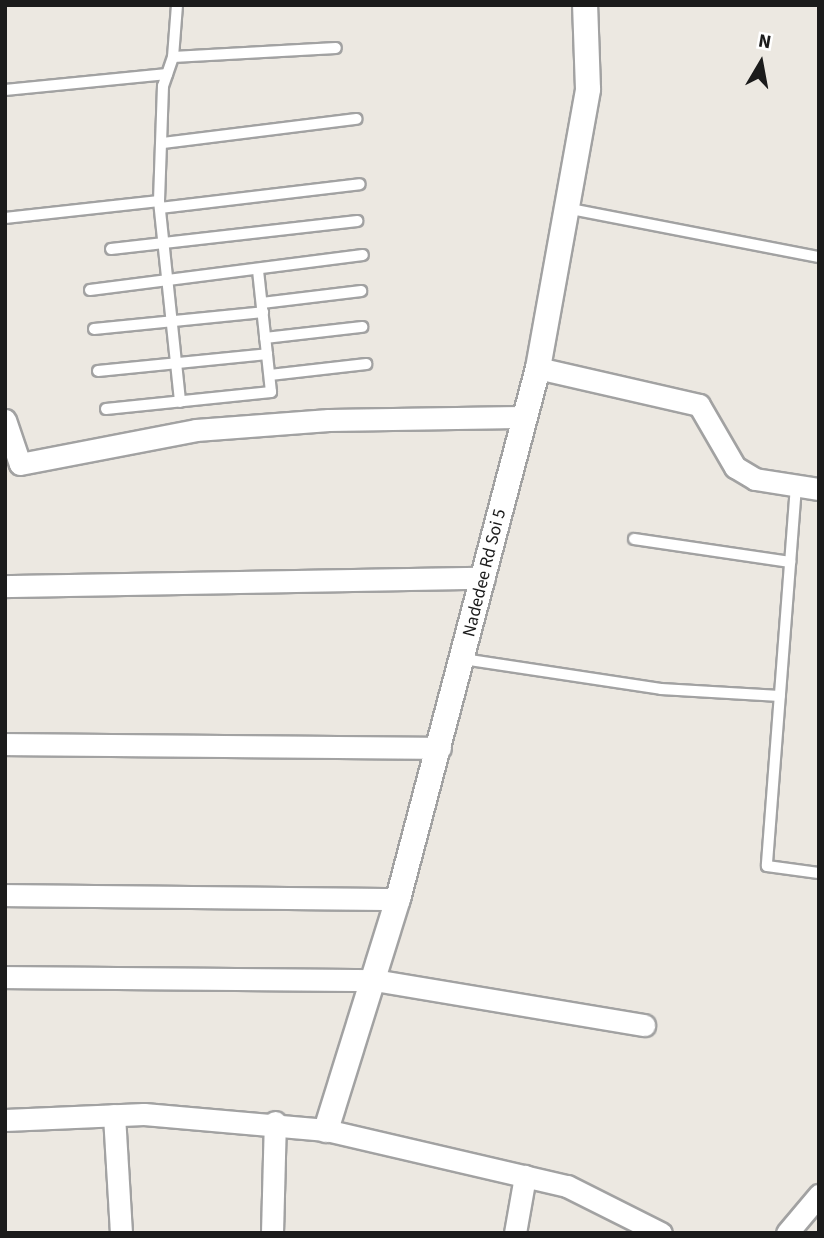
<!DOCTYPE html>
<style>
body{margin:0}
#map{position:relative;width:824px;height:1238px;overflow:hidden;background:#ece8e1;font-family:"Source Sans 3",sans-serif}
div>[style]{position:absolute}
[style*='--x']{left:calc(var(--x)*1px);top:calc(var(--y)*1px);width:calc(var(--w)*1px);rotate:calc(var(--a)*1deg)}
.roads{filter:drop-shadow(2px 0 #a2a2a2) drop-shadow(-2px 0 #a2a2a2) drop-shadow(0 2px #a2a2a2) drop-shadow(0 -2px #a2a2a2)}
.service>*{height:10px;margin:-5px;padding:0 5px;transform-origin:5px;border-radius:5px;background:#fff}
.minor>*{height:21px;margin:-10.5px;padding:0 10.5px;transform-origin:10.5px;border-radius:10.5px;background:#fff}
.tertiary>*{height:24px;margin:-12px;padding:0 12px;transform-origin:12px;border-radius:12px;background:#fff}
span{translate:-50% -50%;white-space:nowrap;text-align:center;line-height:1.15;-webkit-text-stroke:6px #fff;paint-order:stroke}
.street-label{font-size:18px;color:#1b1b1b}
.frame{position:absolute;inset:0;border:7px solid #1b1b1b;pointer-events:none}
.north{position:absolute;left:726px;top:28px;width:70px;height:70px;-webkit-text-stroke:5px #fff;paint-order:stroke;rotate:10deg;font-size:19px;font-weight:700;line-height:28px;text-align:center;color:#1b1b1b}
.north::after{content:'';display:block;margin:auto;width:24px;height:32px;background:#1b1b1b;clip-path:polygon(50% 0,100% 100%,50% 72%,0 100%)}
</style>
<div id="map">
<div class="roads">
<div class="service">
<div style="--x:177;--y:5;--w:52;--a:94.4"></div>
<div style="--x:173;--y:57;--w:31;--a:109"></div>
<div style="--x:163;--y:86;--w:115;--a:92"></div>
<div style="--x:159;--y:201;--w:202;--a:84"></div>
<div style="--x:173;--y:57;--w:163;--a:-3.2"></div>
<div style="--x:5;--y:90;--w:163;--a:-5.6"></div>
<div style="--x:163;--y:143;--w:195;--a:-7.1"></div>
<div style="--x:160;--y:208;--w:201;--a:-6.8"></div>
<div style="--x:566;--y:208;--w:258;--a:11"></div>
<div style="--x:5;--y:218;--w:155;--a:-6.3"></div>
<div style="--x:111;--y:249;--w:248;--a:-6.5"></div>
<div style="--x:90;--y:290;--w:275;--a:-7.3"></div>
<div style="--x:262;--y:303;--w:100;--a:-6.9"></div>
<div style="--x:94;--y:329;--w:170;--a:-5.7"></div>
<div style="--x:265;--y:338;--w:98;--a:-6.5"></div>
<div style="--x:98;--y:371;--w:170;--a:-5.7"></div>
<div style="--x:270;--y:375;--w:97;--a:-6.5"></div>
<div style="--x:106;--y:409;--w:166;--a:-5.9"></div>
<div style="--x:271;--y:392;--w:123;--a:-96.1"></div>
<div style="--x:796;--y:486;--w:381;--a:94.4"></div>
<div style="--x:767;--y:866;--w:52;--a:7.7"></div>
<div style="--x:634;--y:539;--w:158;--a:8.4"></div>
<div style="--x:463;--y:659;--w:200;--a:8.6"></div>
<div style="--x:661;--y:689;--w:119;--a:3.4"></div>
</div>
<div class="minor">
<div style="--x:538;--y:368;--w:165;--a:12.9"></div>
<div style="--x:699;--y:405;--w:72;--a:59.9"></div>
<div style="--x:735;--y:467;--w:23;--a:31"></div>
<div style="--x:755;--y:479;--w:65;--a:8.9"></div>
<div style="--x:5;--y:420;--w:46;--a:71.2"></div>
<div style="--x:20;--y:464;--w:179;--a:-10.9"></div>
<div style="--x:196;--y:430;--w:133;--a:-4.3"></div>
<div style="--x:329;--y:420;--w:196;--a:-0.9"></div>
<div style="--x:5;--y:586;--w:479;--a:-1"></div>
<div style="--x:5;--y:744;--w:435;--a:0.5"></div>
<div style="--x:5;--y:895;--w:393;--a:0.6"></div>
<div style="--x:5;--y:977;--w:369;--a:0.5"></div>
<div style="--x:374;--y:980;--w:274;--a:9.5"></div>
<div style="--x:114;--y:1115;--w:118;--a:86.6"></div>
<div style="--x:5;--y:1120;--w:139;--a:-2.5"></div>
<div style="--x:144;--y:1114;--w:183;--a:5"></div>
<div style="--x:326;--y:1130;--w:247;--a:13.1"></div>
<div style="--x:567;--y:1186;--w:105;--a:26.6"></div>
<div style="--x:272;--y:1233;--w:111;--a:-88.5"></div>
<div style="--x:515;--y:1233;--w:58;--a:-80"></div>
<div style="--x:787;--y:1233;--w:50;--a:-49.9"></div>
</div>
<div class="tertiary">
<div style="--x:326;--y:1130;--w:242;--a:-72.7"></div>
<div style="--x:398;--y:899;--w:549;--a:-75.23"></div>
<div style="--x:538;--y:368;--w:283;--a:-79.8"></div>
<div style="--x:588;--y:89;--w:84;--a:-92"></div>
</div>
</div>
<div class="street-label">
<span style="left:485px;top:573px;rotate:-76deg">Nadedee Rd Soi 5</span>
</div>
<div class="frame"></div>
<div class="north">N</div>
</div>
